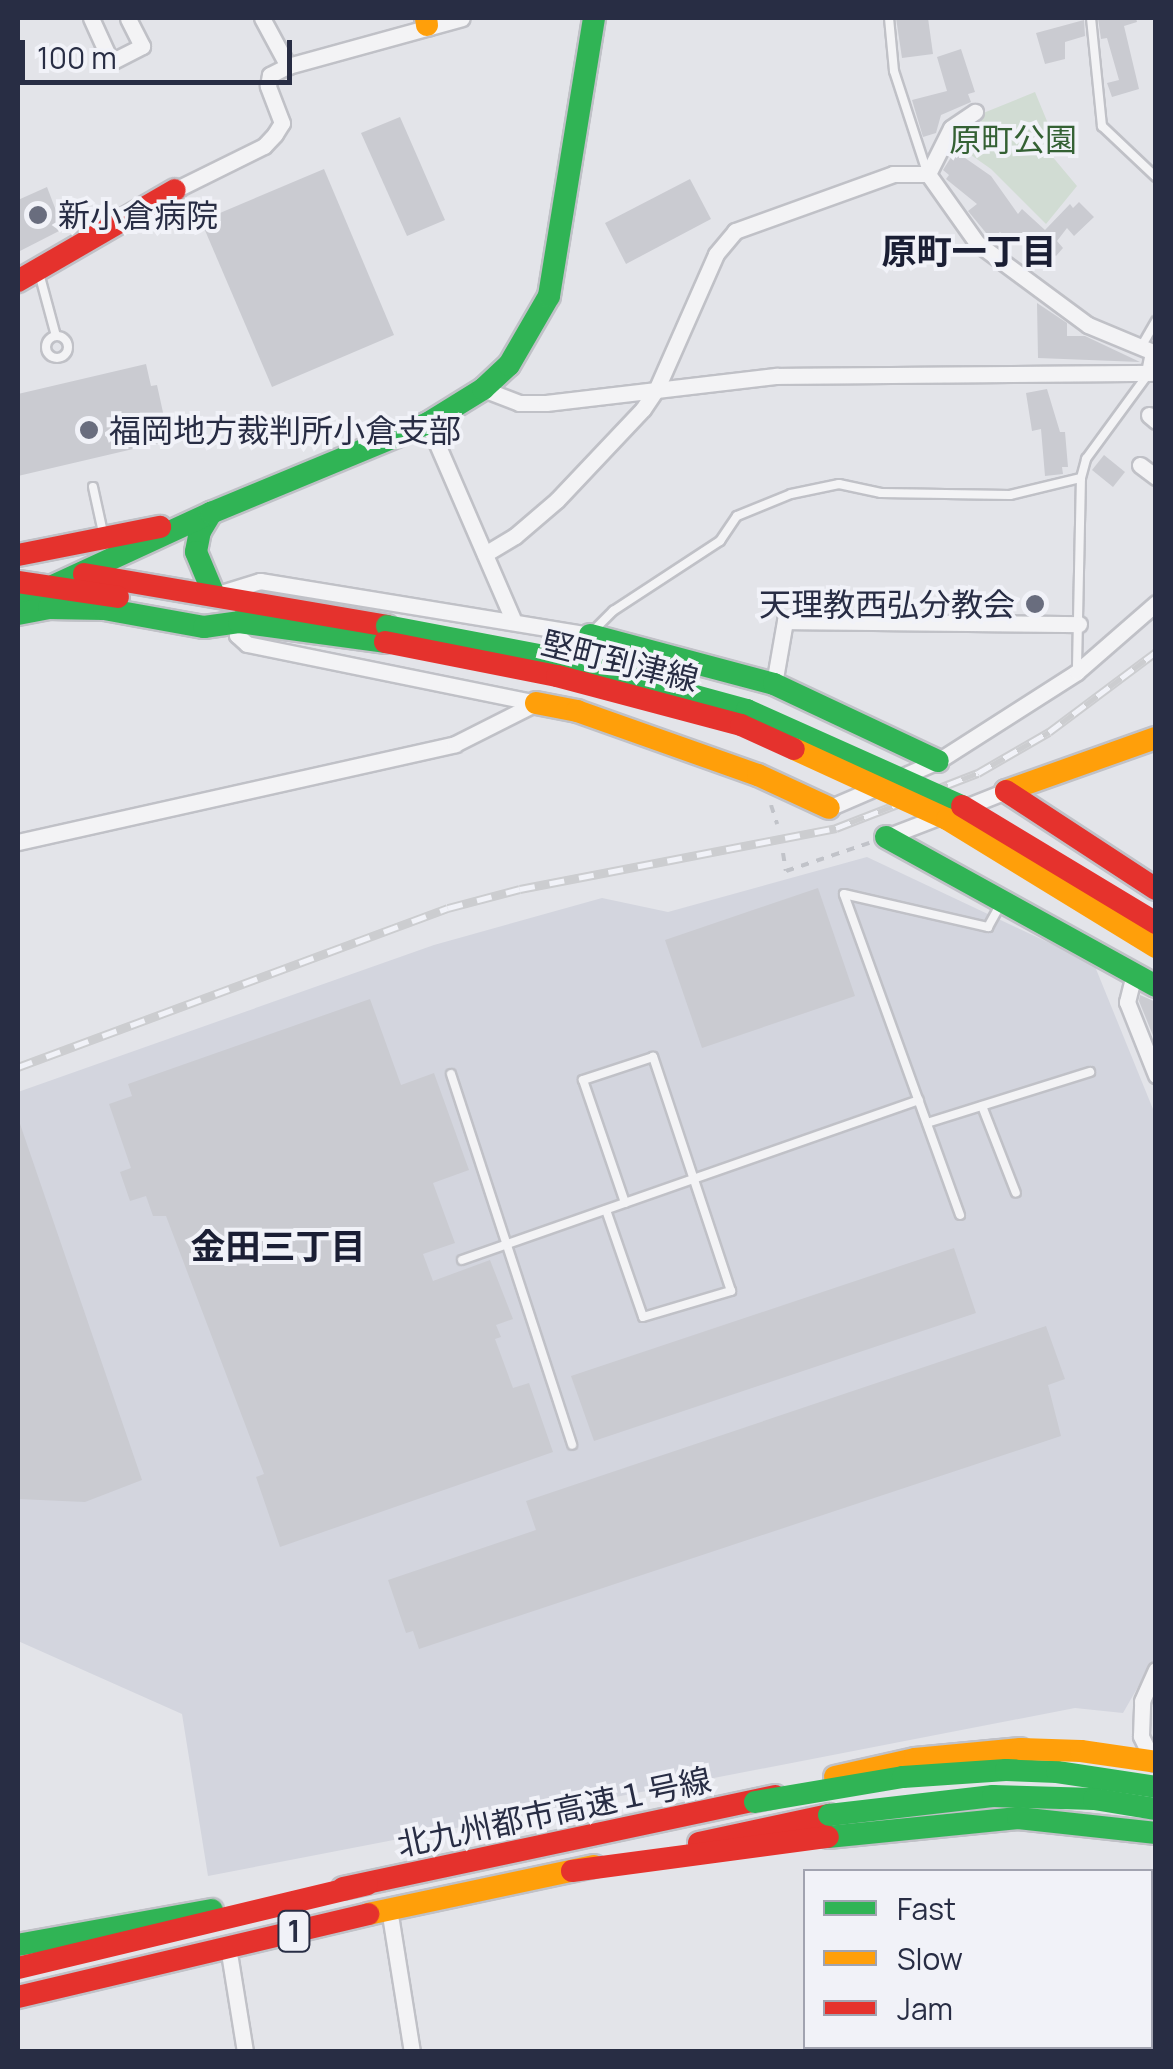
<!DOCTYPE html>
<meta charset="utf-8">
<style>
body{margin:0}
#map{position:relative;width:1173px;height:2069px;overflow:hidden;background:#e3e4e9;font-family:Manrope,"Noto Sans JP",sans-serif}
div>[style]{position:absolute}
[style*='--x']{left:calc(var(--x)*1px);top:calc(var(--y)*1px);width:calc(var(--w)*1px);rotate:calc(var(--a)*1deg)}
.built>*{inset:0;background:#d3d5de}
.green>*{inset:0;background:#d1dcd3}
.building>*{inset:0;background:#cacbd1}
.path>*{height:4px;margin-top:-2px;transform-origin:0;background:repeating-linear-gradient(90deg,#c1c3c9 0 8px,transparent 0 16px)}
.roads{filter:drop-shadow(2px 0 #c0c1c7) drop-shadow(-2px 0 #c0c1c7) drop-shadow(0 2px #c0c1c7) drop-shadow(0 -2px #c0c1c7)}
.lane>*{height:8px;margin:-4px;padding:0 4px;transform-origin:4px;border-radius:4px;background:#f3f3f5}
.lane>.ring{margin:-4px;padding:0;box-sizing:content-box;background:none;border:8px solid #f3f3f5;border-radius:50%}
.street>*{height:15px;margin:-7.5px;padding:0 7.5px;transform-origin:7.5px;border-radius:7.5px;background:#f3f3f5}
.fast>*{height:22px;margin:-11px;padding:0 11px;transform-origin:11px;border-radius:11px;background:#30b455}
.slow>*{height:22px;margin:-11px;padding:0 11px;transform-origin:11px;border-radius:11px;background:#ff9f0a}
.jam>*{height:22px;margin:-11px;padding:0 11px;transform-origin:11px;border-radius:11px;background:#e5322d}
.rail>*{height:9px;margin-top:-4.5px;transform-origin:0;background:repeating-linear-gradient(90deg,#f1f2f8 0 15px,#cccdd0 0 30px);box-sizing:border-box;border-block:2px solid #cccdd0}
.fast-bridge>*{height:22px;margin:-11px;padding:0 11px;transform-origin:11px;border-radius:11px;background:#30b455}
.slow-bridge>*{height:22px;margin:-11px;padding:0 11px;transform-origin:11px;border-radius:11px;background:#ff9f0a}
.jam-bridge>*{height:22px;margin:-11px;padding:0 11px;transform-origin:11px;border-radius:11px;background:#e5322d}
.dots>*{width:28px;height:28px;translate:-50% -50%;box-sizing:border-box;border:5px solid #f1f2f8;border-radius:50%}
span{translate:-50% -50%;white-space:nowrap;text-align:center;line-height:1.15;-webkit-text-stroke:8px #f1f2f8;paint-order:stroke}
.shield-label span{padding:2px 8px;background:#f1f2f8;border:2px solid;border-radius:8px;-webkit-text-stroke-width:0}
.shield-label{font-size:30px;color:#282d44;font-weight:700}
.park-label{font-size:32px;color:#346134}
.poi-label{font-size:32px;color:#282d44}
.left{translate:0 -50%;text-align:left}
.right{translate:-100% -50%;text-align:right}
.street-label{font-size:32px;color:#282d44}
.neighbourhood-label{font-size:35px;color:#1a1e34;font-weight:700}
.frame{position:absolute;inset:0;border:20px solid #282d44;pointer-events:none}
.legend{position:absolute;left:803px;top:1869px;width:350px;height:180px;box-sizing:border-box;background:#f1f2f8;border:2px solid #a1a3b0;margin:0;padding:12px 18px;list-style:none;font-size:30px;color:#282d44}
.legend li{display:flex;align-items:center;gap:20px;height:50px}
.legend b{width:50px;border:2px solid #a1a3b0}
.scale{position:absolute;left:20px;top:40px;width:272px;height:45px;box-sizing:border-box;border:5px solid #282d44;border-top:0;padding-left:12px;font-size:30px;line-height:35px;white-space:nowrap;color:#282d44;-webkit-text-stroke:8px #f1f2f8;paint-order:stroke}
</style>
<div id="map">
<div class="built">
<div style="clip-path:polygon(867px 857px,1094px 964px,1155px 1114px,1155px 1657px,1123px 1713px,1075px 1708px,208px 1876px,182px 1714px,18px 1641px,18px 1092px,434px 945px,602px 898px,668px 912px)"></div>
</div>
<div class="green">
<div style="clip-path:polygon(1035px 92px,1054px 138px,1057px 148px,1051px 155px,1077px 186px,1046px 224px,991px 169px,951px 141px,961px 122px)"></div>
</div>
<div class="building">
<div style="clip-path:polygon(896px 18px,928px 18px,933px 54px,902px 58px)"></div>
<div style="clip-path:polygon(1098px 18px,1136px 18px,1137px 22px,1124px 26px,1139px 89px,1112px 97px,1107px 83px,1119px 80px,1107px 38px,1101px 39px)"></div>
<div style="clip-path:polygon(1084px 20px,1085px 36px,1065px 42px,1065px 59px,1045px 64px,1036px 33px)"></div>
<div style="clip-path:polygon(961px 49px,975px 92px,968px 94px,971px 102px,941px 115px,936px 133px,923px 137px,912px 100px,947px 91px,937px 57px)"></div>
<div style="clip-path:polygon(400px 117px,445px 220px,407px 236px,361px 133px)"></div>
<div style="clip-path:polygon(955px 151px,991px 176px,1018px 214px,1022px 209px,1045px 230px,1070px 204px,1073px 208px,1079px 202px,1094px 217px,1074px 236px,1067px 228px,1057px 241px,1063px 248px,1056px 256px,1026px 232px,1014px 245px,1000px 232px,991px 239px,968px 211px,977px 204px,946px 179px,949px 175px,943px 170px)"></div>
<div style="clip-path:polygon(324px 169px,394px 335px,272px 387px,201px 221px)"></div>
<div style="clip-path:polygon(690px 179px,711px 219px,626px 264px,605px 223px)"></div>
<div style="clip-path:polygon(47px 187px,63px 229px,18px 252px,18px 200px)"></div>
<div style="clip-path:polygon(1037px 303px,1067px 323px,1067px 336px,1085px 336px,1140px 362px,1038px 358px)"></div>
<div style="clip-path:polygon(146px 364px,151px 386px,157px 385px,164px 417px,158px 418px,163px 442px,18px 476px,18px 394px)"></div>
<div style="clip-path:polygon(1047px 389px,1060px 432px,1065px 432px,1068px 467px,1062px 467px,1063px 474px,1045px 476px,1041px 429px,1032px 431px,1026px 393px)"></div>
<div style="clip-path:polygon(1104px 455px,1125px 472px,1113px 487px,1092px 470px)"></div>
<div style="clip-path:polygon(818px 888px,855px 996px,702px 1048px,665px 940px)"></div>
<div style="clip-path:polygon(1140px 995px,1156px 1002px,1156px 1043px,1139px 1001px)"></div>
<div style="clip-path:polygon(370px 999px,401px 1085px,434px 1073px,469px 1170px,433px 1183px,455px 1243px,423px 1254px,433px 1281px,490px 1260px,513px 1319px,496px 1325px,501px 1337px,495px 1339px,513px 1388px,529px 1383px,553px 1452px,280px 1547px,256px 1477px,264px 1474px,166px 1216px,153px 1216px,146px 1196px,130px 1201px,120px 1172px,131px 1168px,109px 1104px,132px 1096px,128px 1084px)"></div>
<div style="clip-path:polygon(18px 1118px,142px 1480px,85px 1502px,18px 1499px)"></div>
<div style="clip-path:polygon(954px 1248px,976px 1313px,594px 1441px,571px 1376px)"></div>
<div style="clip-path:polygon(1046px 1326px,1065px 1379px,1048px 1385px,1061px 1436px,419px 1649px,413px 1631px,406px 1633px,388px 1580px,536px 1530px,526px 1501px)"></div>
</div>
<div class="path">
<div style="--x:771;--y:805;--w:20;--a:72"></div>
<div style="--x:783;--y:853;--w:18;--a:81"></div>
<div style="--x:786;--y:871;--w:88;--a:-18.6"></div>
</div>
<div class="roads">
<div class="lane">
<div style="--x:889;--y:18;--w:53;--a:84.6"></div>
<div style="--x:894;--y:71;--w:106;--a:71.9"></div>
<div style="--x:1091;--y:18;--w:109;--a:84.2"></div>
<div style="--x:1102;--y:126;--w:74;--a:43.4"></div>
<div style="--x:39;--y:273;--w:65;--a:74.9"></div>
<div class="ring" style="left:46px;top:336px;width:14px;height:14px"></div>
<div style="--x:1141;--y:347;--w:30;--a:-60"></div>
<div style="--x:93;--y:487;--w:51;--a:77.6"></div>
<div style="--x:592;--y:632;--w:30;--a:-45"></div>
<div style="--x:613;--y:611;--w:128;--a:-33.2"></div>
<div style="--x:720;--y:541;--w:30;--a:-56"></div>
<div style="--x:737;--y:516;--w:58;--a:-22.2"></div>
<div style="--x:791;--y:494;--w:49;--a:-11.8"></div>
<div style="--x:839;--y:484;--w:43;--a:12.1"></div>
<div style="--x:881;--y:493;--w:129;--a:0.9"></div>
<div style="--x:1010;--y:495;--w:73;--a:-13.5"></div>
<div style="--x:1077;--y:667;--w:189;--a:-88.8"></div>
<div style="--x:1081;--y:478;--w:20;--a:-75"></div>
<div style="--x:1086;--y:459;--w:107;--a:-53.8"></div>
<div style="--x:451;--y:1074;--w:390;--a:71.9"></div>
<div style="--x:982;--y:1106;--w:93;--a:68.7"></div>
<div style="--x:927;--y:1123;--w:171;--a:-17.4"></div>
<div style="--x:606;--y:1210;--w:113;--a:70.9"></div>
<div style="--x:643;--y:1317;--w:92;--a:-16.5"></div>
<div style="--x:731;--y:1291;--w:247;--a:-108.4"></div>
<div style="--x:653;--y:1057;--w:74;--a:161.8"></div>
<div style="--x:583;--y:1080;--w:130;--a:71.1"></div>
<div style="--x:960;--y:1215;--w:341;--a:-109.9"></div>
<div style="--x:844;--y:894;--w:148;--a:12.9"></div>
<div style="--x:988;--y:927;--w:26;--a:-61"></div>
<div style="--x:462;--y:1260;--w:484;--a:-19.3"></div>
</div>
<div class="street">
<div style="--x:91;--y:18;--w:48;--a:65.6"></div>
<div style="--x:111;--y:62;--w:35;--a:-27"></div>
<div style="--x:142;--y:46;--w:31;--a:-117"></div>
<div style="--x:262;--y:18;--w:55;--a:61.6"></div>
<div style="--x:928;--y:174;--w:85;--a:54.6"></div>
<div style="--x:977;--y:243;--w:138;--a:36.5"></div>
<div style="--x:1088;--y:325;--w:70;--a:22.6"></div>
<div style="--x:1153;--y:352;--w:21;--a:101"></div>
<div style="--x:928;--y:174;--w:51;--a:-63.4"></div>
<div style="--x:951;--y:128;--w:29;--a:-34"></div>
<div style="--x:175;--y:190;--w:99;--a:-26.3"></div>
<div style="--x:264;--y:146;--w:16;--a:-47"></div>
<div style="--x:275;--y:134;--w:13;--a:-58"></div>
<div style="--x:282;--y:123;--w:40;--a:-111"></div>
<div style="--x:268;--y:86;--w:11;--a:-80"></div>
<div style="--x:270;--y:75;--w:20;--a:-27"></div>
<div style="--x:288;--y:66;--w:180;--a:-15.4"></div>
<div style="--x:483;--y:389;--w:39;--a:21"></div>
<div style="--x:519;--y:403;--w:27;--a:0"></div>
<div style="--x:546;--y:403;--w:233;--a:-6.7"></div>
<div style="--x:777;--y:376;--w:379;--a:-0.5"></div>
<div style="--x:1149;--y:415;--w:9;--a:41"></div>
<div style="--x:428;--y:423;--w:214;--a:66.6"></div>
<div style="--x:1140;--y:465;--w:20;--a:37"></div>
<div style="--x:485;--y:554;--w:35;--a:-31"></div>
<div style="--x:515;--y:536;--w:55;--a:-40.6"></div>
<div style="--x:557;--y:500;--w:125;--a:-46.6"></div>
<div style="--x:643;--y:409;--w:25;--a:-56"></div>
<div style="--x:657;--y:388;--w:146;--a:-66.2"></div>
<div style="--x:716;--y:254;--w:30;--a:-50"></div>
<div style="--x:735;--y:231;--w:168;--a:-19.8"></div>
<div style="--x:893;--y:174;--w:35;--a:0"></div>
<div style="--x:218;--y:594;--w:44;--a:-17.2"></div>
<div style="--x:260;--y:581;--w:334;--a:9.3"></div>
<div style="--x:239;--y:622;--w:13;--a:99"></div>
<div style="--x:237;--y:635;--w:13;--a:42"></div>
<div style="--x:247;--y:644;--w:295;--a:11.5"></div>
<div style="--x:774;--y:684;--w:64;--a:-80.1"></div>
<div style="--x:785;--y:621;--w:294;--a:0.6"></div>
<div style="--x:829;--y:808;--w:119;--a:-23.3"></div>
<div style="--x:938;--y:761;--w:165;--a:-32.6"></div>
<div style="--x:1077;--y:672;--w:105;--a:-41.1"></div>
<div style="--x:963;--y:808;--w:46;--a:-21.6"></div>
<div style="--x:886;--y:837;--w:59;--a:-20.9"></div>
<div style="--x:18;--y:842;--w:448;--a:-12.6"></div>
<div style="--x:455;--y:744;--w:91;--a:-26.8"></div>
<div style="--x:1134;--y:974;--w:29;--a:104"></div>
<div style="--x:1127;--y:1002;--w:79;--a:68.3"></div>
<div style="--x:1154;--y:1763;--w:30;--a:-116"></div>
<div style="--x:1141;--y:1736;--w:35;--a:-88"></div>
<div style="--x:1142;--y:1701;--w:34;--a:-66"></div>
<div style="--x:391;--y:1921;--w:133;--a:80.9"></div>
<div style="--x:230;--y:1959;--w:94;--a:80.8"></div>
</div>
<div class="fast">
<div style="--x:211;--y:513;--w:21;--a:121"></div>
<div style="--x:200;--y:531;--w:21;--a:101"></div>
<div style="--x:196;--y:552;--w:47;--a:67.3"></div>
<div style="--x:18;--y:602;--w:213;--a:-24.8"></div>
<div style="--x:211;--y:513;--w:235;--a:-22.5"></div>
<div style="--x:428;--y:423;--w:65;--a:-31.7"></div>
<div style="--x:483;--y:389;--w:35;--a:-43"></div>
<div style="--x:509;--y:365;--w:80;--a:-59.9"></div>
<div style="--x:549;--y:296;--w:282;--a:-80.8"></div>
<div style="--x:18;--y:614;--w:32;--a:-11"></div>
<div style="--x:49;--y:608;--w:55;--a:1"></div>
<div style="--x:104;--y:609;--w:102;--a:10.2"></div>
<div style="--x:204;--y:627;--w:35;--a:-8"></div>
<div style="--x:239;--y:622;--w:147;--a:7.8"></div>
<div style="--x:590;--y:635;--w:190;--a:14.9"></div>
<div style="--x:774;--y:684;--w:181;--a:25.2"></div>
<div style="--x:886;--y:837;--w:308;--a:28.9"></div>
<div style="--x:828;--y:1837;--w:191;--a:-5.7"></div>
<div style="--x:1018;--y:1818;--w:139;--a:6.2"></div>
<div style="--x:18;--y:1945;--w:197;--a:-10.2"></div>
</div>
<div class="slow">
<div style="--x:426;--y:18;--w:7;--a:82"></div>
<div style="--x:536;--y:703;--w:42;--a:11"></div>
<div style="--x:577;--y:711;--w:192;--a:19.5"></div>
<div style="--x:758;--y:775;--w:78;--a:24.9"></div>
<div style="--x:1006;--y:791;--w:159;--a:-19.5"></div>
<div style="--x:835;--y:1777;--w:82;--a:-12.7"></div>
<div style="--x:915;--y:1759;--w:106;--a:-5.4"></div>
<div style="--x:368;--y:1914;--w:231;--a:-12"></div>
</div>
<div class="jam">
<div style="--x:18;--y:281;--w:181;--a:-30.1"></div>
<div style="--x:18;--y:555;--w:145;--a:-11.2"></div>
<div style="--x:84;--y:574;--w:307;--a:9.7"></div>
<div style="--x:18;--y:582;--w:101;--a:8.5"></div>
<div style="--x:1006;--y:791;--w:179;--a:33.2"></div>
<div style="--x:699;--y:1843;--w:133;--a:-12.2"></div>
<div style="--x:343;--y:1888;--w:442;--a:-12"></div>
<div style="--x:18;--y:1997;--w:360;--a:-13.3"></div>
</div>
</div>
<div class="rail">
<div style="--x:18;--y:1067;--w:458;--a:-20.3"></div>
<div style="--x:448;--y:908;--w:74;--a:-14.8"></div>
<div style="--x:520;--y:889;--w:322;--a:-10.9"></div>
<div style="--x:836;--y:828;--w:152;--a:-21.2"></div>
<div style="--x:978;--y:773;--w:82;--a:-30"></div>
<div style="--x:1049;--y:732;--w:134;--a:-36.8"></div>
</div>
<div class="fast-bridge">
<div style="--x:387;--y:626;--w:176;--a:10.8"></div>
<div style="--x:560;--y:659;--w:194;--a:15.3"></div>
<div style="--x:747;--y:710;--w:235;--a:24.1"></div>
<div style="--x:755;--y:1802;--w:150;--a:-9.6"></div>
<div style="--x:903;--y:1777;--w:103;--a:-3.9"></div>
<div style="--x:1006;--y:1770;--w:51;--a:2.2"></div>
<div style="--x:1057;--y:1772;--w:100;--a:8.6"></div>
<div style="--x:829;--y:1815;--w:165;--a:-6.6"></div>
<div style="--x:993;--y:1796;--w:101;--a:1.7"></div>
<div style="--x:1094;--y:1799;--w:63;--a:9.2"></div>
</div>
<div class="slow-bridge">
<div style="--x:794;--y:749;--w:168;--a:24.6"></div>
<div style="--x:947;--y:819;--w:245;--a:31.5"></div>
<div style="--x:1021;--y:1749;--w:60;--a:1.9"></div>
<div style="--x:1081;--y:1751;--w:76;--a:8.3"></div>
</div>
<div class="jam-bridge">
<div style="--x:385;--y:642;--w:175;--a:11.2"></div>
<div style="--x:557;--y:676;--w:190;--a:14.9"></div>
<div style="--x:741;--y:725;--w:58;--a:24.4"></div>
<div style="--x:962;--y:806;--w:227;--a:31.1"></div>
<div style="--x:572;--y:1871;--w:258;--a:-7.6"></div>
<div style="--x:18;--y:1968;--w:359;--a:-13.5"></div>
</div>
<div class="dots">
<div style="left:38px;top:215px;background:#696d7e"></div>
<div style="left:89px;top:430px;background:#696d7e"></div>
<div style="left:1035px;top:604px;background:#696d7e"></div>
</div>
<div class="shield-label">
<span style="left:294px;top:1931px">1</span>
</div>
<div class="park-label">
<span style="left:1013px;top:139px">原町公園</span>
</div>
<div class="poi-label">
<span class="left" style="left:58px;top:215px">新小倉病院</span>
<span class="left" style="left:109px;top:430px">福岡地方裁判所小倉支部</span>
<span class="right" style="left:1015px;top:604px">天理教西弘分教会</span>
</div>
<div class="street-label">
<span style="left:620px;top:661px;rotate:14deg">堅町到津線</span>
<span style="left:554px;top:1812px;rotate:-12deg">北九州都市高速１号線</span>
</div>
<div class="neighbourhood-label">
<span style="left:969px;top:251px">原町一丁目</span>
<span style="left:278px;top:1246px">金田三丁目</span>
</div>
<div class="frame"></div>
<ul class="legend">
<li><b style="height:12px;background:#30b455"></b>Fast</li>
<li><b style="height:12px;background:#ff9f0a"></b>Slow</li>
<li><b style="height:12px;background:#e5322d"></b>Jam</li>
</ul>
<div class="scale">100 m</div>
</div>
